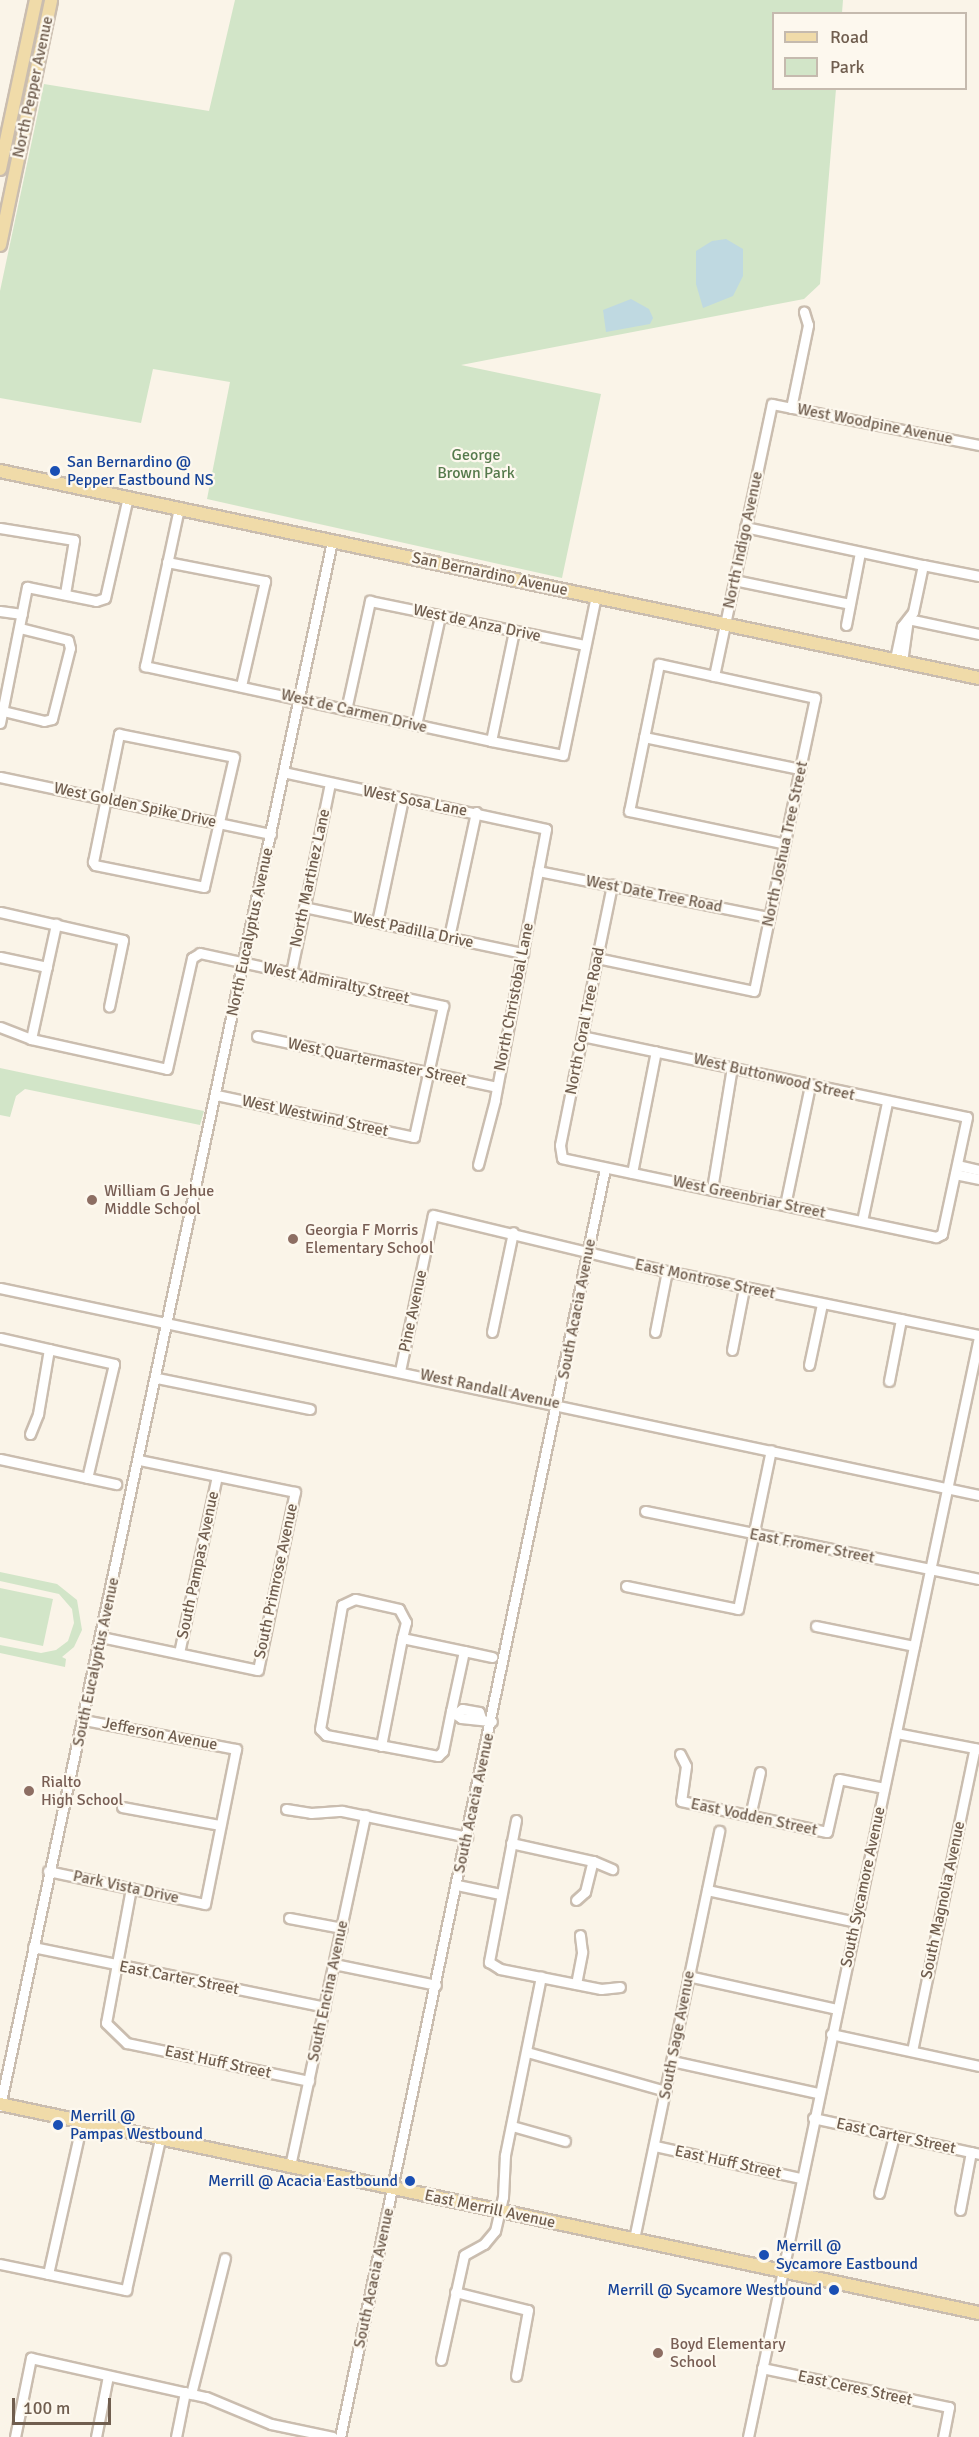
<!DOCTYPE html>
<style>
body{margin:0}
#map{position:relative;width:979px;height:2437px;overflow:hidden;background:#faf4e8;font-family:Signika,sans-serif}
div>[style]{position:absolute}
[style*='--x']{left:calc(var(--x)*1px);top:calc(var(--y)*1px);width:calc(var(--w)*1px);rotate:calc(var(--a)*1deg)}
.green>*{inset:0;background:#d2e5c8}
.water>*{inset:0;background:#bfd9e1}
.roads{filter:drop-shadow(2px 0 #cabdaf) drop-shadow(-2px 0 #cabdaf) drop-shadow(0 2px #cabdaf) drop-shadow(0 -2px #cabdaf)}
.minor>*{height:9px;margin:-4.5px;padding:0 4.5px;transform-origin:4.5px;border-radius:4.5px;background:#fff}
.major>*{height:12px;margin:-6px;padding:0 6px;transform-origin:6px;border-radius:6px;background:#f0dba9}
.dots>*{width:16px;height:16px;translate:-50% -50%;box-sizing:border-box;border:3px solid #fdf8ee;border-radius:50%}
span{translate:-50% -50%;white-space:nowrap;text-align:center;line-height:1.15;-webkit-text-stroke:4.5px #fdf8ee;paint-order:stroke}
.street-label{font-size:16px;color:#705e4f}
.park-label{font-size:16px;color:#567a4c}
.transit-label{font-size:16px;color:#164399}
.left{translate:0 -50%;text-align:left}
.right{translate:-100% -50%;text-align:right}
.education-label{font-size:16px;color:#785e54}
.legend{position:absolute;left:772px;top:12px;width:195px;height:78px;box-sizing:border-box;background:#fdf8ee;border:2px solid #c5baae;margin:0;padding:8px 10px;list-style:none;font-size:18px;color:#705e4f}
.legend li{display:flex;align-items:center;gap:12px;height:30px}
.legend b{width:30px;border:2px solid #c5baae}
.scale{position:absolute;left:12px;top:2398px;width:99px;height:27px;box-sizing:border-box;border:3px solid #705e4f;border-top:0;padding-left:8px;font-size:18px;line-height:21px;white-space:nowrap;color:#705e4f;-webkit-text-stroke:4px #fdf8ee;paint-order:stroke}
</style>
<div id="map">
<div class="green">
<div style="clip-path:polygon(235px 0,843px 0,842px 13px,774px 14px,774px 88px,836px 89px,820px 284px,804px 299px,461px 365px,601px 394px,562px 578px,207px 499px,230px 382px,153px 369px,141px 423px,0 398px,0 291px,44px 84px,209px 111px)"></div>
<div style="clip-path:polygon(0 1068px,194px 1109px,204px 1111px,200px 1125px,25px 1089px,16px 1096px,10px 1117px,0 1115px)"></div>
<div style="clip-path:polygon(0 1572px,57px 1584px,77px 1600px,82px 1630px,74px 1647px,62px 1657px,66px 1659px,65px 1667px,0 1653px,0 1645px,41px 1653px,56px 1650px,68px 1641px,74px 1623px,72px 1609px,59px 1594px,0 1581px)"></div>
<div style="clip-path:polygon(0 1588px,53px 1599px,43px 1646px,0 1637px)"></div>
</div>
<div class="water">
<div style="clip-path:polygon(726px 239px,743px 249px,743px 276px,733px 296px,703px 308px,696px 284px,696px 251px,712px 241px)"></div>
<div style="clip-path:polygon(631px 299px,649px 309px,653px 318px,650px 324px,606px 332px,603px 310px)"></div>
</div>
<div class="roads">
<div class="minor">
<div style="--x:791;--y:408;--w:85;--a:-78.4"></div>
<div style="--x:808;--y:325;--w:14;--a:-107"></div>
<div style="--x:179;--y:508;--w:162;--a:102.1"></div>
<div style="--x:145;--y:666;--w:354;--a:12.2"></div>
<div style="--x:491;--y:741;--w:73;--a:11"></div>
<div style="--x:563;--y:755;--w:162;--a:-78.3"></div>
<div style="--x:745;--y:527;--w:182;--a:12.1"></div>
<div style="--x:923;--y:565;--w:48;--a:102"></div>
<div style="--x:913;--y:612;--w:18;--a:128"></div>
<div style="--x:902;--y:626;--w:35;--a:102"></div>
<div style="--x:0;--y:528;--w:75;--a:9.2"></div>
<div style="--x:74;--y:540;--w:55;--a:99.5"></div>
<div style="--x:167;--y:562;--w:100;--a:11"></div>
<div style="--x:265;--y:581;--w:108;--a:102.9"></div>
<div style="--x:923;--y:565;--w:57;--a:11.1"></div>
<div style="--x:734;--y:580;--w:118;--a:11.7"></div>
<div style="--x:0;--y:611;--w:22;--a:8"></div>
<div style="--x:908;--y:619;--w:73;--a:11.9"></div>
<div style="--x:846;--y:625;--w:74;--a:-79.1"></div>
<div style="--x:902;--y:662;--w:43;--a:-82.1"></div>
<div style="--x:714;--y:676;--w:278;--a:-78"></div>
<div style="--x:772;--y:404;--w:211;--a:11.2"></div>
<div style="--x:346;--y:710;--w:112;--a:-77.6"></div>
<div style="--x:370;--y:601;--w:219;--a:11.6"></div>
<div style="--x:3;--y:711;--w:42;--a:13.7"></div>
<div style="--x:44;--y:721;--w:8;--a:-14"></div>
<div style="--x:52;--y:719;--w:73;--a:-75.8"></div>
<div style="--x:70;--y:648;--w:8;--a:-104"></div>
<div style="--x:68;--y:640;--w:49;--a:-166"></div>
<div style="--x:0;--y:723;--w:139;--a:-78.8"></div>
<div style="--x:27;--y:587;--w:70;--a:11.5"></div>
<div style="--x:96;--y:601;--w:9;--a:-18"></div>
<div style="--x:105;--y:598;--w:104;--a:-77.2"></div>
<div style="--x:416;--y:725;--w:112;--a:-77.6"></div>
<div style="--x:119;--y:734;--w:117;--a:11.3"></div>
<div style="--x:234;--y:757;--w:133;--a:103"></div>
<div style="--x:204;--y:887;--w:111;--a:-168.6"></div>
<div style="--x:95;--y:865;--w:4;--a:-124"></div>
<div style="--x:93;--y:862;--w:131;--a:-78.5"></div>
<div style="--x:644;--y:737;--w:159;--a:11.6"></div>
<div style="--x:491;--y:741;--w:112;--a:-78.2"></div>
<div style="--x:283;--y:772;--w:269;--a:12.2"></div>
<div style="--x:546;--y:829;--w:276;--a:100.7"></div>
<div style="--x:495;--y:1100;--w:67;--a:104.7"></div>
<div style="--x:0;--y:777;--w:277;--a:11.9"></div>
<div style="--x:538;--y:871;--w:236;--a:11.3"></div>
<div style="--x:304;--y:907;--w:224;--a:11.9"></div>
<div style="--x:0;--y:912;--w:126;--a:12.8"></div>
<div style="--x:123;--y:940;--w:68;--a:101.8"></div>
<div style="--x:377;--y:922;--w:126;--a:-78.1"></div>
<div style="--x:449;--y:937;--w:128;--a:-77.8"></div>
<div style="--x:0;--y:957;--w:48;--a:12"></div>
<div style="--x:597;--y:958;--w:160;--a:11.9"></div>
<div style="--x:754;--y:991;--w:227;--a:-78.3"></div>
<div style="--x:800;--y:769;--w:73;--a:-78.1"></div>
<div style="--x:815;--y:698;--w:160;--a:-167.7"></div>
<div style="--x:659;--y:664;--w:150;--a:101.5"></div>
<div style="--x:629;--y:811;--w:159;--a:11.9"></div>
<div style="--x:291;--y:973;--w:194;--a:-78.4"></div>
<div style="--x:0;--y:1027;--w:33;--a:21"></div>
<div style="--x:31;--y:1039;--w:139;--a:12.4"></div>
<div style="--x:167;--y:1069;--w:114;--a:-77.3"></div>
<div style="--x:192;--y:958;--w:9;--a:-32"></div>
<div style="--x:200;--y:953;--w:249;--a:12.3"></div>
<div style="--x:443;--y:1006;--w:134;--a:102.5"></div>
<div style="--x:414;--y:1137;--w:202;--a:-168"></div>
<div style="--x:257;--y:1036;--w:245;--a:12"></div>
<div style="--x:582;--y:1036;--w:393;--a:11.9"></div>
<div style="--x:967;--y:1117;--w:120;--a:102.1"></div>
<div style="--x:942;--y:1234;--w:7;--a:153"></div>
<div style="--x:936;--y:1237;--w:382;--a:-168.1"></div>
<div style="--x:562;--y:1158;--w:13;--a:-99"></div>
<div style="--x:560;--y:1145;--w:111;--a:-78.6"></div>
<div style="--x:582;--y:1036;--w:79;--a:-79.1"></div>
<div style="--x:597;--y:958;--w:75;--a:-78.4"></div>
<div style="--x:31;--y:1039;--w:118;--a:-77.7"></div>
<div style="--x:957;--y:1165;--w:23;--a:13"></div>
<div style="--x:632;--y:1173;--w:124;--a:-78.9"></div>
<div style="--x:955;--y:1174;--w:25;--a:12"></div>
<div style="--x:712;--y:1189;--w:124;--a:-80.7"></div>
<div style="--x:785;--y:1205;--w:123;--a:-78.2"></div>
<div style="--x:862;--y:1221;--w:122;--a:-78.1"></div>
<div style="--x:0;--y:1288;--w:1001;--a:11.94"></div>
<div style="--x:492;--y:1332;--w:102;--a:-78.1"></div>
<div style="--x:655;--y:1332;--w:62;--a:-78.9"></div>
<div style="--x:0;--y:1338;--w:117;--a:12.8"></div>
<div style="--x:114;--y:1364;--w:117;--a:103.3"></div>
<div style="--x:732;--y:1350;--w:63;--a:-79"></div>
<div style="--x:809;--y:1365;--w:62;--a:-78"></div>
<div style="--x:400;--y:1371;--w:159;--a:-78.1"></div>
<div style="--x:433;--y:1215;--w:241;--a:13.5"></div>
<div style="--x:667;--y:1271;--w:318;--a:11.6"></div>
<div style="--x:157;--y:1378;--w:156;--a:11.5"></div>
<div style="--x:889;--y:1381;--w:63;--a:-79"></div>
<div style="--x:30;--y:1434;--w:22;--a:-68"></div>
<div style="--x:38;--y:1414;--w:66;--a:-80.4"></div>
<div style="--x:0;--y:1459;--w:119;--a:12.2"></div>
<div style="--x:645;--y:1511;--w:341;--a:11.5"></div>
<div style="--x:626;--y:1586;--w:114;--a:11.6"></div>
<div style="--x:738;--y:1609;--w:162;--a:-78.3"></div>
<div style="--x:816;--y:1626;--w:100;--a:11.5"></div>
<div style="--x:101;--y:1637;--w:160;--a:11.9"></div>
<div style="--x:258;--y:1670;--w:182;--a:-78.3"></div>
<div style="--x:295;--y:1492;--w:159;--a:-168.4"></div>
<div style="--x:464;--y:1651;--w:29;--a:12"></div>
<div style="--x:179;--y:1653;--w:181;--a:-77.9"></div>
<div style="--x:451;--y:1711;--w:41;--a:101.3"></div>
<div style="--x:443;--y:1751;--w:7;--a:135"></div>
<div style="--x:438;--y:1756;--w:114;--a:-169.4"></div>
<div style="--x:326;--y:1735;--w:8;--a:-135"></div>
<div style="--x:320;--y:1729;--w:126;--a:-79.9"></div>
<div style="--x:342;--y:1605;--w:14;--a:-25"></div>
<div style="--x:355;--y:1599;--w:45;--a:12.8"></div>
<div style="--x:399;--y:1609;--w:15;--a:62"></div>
<div style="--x:406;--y:1622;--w:16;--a:104"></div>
<div style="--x:402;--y:1638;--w:63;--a:11.8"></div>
<div style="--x:464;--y:1651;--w:61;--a:102.2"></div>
<div style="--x:451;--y:1711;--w:12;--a:35"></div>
<div style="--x:461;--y:1718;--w:31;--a:6"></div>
<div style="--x:458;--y:1712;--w:5;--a:-37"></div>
<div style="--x:462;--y:1709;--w:17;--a:10"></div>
<div style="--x:479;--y:1712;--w:6;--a:72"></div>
<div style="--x:896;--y:1733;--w:85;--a:10.9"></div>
<div style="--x:381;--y:1746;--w:110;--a:-79"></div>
<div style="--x:680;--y:1754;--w:13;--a:63"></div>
<div style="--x:686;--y:1766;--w:35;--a:98"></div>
<div style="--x:681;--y:1801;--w:149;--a:12"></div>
<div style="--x:827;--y:1832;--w:54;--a:-77.2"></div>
<div style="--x:839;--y:1779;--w:46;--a:11.3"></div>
<div style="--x:122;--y:1807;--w:100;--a:10.4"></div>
<div style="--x:286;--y:1809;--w:25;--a:9"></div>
<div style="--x:311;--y:1813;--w:31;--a:-4"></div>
<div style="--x:342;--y:1811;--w:128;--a:11.7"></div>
<div style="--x:750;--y:1816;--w:45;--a:-77.2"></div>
<div style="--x:516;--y:1820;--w:145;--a:100.8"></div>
<div style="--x:489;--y:1962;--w:13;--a:32"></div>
<div style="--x:500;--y:1969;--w:103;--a:11.2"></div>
<div style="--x:601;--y:1989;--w:19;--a:-6"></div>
<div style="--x:511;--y:1843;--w:84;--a:12.4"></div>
<div style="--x:593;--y:1861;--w:21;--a:23"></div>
<div style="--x:48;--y:1871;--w:160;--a:11.9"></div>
<div style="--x:205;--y:1904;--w:158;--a:-78.7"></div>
<div style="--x:236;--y:1749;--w:155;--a:-169.2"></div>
<div style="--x:457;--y:1885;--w:44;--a:11.8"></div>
<div style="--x:131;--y:1888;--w:137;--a:100.5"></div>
<div style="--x:106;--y:2023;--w:29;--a:44"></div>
<div style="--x:127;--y:2043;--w:186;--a:11.8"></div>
<div style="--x:707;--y:1890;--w:152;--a:12.1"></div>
<div style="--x:576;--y:1900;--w:12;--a:-42"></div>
<div style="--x:585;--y:1892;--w:32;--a:-76"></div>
<div style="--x:289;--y:1918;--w:54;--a:10.7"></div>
<div style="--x:33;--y:1947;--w:298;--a:11.6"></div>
<div style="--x:334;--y:1964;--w:104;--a:11.6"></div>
<div style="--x:688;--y:1976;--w:153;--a:12.5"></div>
<div style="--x:576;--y:1984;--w:33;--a:-79"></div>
<div style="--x:582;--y:1952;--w:17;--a:-97"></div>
<div style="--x:831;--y:2034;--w:151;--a:12.2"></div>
<div style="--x:912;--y:2051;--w:309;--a:-78.3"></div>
<div style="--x:527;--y:2052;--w:144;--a:15.7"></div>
<div style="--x:672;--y:2061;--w:149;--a:12.4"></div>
<div style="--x:0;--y:2106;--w:1600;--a:-78.02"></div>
<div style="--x:813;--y:2118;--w:170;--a:12.2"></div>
<div style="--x:512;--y:2126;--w:55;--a:15.8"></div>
<div style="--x:655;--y:2146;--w:148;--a:12.4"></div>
<div style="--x:290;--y:2166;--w:359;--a:-77.9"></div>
<div style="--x:879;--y:2193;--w:59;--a:-75.3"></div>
<div style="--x:960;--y:2210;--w:59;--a:-79.3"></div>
<div style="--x:634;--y:2239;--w:417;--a:-78.2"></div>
<div style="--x:0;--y:2264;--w:129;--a:11.7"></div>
<div style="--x:126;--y:2290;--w:155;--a:-77.3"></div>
<div style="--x:48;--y:2274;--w:156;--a:-77.4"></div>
<div style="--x:455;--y:2292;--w:75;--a:13.9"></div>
<div style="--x:528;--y:2310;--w:67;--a:100.3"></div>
<div style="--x:441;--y:2360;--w:107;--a:-77.6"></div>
<div style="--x:464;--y:2255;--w:23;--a:-29"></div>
<div style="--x:484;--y:2244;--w:17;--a:-50"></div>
<div style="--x:495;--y:2231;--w:35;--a:-77"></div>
<div style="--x:503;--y:2197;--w:42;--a:-87.3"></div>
<div style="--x:505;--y:2155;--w:182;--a:-78.6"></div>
<div style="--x:762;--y:2368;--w:191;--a:11.8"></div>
<div style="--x:949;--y:2407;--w:31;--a:101"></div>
<div style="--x:191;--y:2394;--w:140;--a:-76"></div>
<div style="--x:15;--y:2437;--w:81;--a:-78.6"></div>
<div style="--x:31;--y:2358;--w:179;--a:12.6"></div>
<div style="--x:206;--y:2397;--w:70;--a:22.6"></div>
<div style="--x:271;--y:2424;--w:63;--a:11.8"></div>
<div style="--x:96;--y:2437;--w:62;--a:-78.9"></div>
<div style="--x:176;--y:2437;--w:46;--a:-78.7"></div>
<div style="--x:340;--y:2437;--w:1296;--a:-78.2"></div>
<div style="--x:748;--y:2437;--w:1124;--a:-78.14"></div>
</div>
<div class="major">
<div style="--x:0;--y:169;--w:173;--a:-78"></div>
<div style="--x:0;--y:245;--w:250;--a:-78.2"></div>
<div style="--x:0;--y:471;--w:1001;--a:11.94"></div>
<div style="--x:0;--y:2104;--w:1001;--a:12.05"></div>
</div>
</div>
<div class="dots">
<div style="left:55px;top:471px;background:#1a4fb4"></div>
<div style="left:92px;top:1200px;background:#8d6e63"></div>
<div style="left:293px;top:1239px;background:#8d6e63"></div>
<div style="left:29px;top:1791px;background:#8d6e63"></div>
<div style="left:58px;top:2125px;background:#1a4fb4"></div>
<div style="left:410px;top:2181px;background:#1a4fb4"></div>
<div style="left:764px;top:2255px;background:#1a4fb4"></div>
<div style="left:834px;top:2290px;background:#1a4fb4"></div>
<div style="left:658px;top:2353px;background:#8d6e63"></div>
</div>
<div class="street-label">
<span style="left:33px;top:87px;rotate:-78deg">North Pepper Avenue</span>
<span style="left:875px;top:424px;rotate:11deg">West Woodpine Avenue</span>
<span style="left:743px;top:540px;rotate:-78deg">North Indigo Avenue</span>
<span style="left:490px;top:574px;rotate:12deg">San Bernardino Avenue</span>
<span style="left:477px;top:623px;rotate:12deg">West de Anza Drive</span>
<span style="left:354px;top:711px;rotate:13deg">West de Carmen Drive</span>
<span style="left:415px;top:801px;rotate:11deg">West Sosa Lane</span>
<span style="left:135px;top:805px;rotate:12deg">West Golden Spike Drive</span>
<span style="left:785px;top:844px;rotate:-78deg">North Joshua Tree Street</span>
<span style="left:310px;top:878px;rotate:-78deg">North Martinez Lane</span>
<span style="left:654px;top:894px;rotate:11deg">West Date Tree Road</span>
<span style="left:413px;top:930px;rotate:12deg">West Padilla Drive</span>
<span style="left:250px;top:932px;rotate:-78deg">North Eucalyptus Avenue</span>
<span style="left:336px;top:983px;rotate:12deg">West Admiralty Street</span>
<span style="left:514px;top:997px;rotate:-79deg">North Christobal Lane</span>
<span style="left:585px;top:1021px;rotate:-79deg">North Coral Tree Road</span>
<span style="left:377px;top:1062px;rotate:12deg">West Quartermaster Street</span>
<span style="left:774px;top:1077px;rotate:13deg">West Buttonwood Street</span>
<span style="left:315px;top:1116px;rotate:12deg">West Westwind Street</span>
<span style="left:749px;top:1197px;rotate:12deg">West Greenbriar Street</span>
<span style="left:705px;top:1279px;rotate:12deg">East Montrose Street</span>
<span style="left:577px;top:1309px;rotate:-79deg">South Acacia Avenue</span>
<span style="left:413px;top:1311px;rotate:-78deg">Pine Avenue</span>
<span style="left:490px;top:1389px;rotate:12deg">West Randall Avenue</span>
<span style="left:812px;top:1546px;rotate:11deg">East Fromer Street</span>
<span style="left:198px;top:1565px;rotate:-78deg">South Pampas Avenue</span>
<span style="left:276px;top:1581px;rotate:-78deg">South Primrose Avenue</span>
<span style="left:96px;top:1662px;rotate:-78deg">South Eucalyptus Avenue</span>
<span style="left:160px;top:1734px;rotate:11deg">Jefferson Avenue</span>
<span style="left:474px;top:1803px;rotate:-78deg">South Acacia Avenue</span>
<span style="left:754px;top:1817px;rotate:12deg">East Vodden Street</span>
<span style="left:126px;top:1887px;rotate:12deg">Park Vista Drive</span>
<span style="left:863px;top:1887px;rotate:-78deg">South Sycamore Avenue</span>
<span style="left:943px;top:1900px;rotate:-78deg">South Magnolia Avenue</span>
<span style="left:179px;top:1978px;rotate:11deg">East Carter Street</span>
<span style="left:328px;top:1991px;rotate:-78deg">South Encina Avenue</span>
<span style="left:677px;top:2035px;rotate:-79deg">South Sage Avenue</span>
<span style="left:218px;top:2062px;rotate:12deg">East Huff Street</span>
<span style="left:896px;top:2136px;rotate:12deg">East Carter Street</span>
<span style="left:728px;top:2162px;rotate:12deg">East Huff Street</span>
<span style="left:490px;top:2209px;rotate:12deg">East Merrill Avenue</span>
<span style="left:374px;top:2278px;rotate:-78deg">South Acacia Avenue</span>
<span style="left:855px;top:2388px;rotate:12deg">East Ceres Street</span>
</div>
<div class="park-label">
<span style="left:476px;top:464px">George<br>Brown Park</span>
</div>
<div class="transit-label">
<span class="left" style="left:67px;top:471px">San Bernardino @<br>Pepper Eastbound NS</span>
<span class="left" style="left:70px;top:2125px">Merrill @<br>Pampas Westbound</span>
<span class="right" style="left:398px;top:2181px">Merrill @ Acacia Eastbound</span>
<span class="left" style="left:776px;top:2255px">Merrill @<br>Sycamore Eastbound</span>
<span class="right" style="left:822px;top:2290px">Merrill @ Sycamore Westbound</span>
</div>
<div class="education-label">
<span class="left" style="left:104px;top:1200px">William G Jehue<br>Middle School</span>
<span class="left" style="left:305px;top:1239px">Georgia F Morris<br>Elementary School</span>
<span class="left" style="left:41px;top:1791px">Rialto<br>High School</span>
<span class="left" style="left:670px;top:2353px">Boyd Elementary<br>School</span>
</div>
<ul class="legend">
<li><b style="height:8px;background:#f0dba9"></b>Road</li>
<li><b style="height:16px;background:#d2e5c8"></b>Park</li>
</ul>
<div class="scale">100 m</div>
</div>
